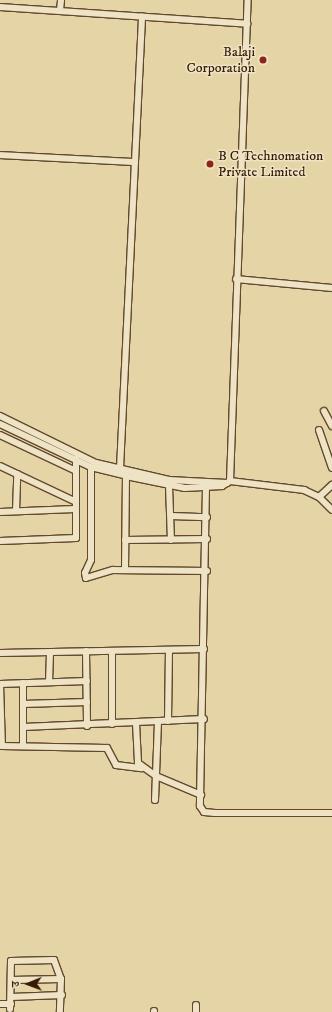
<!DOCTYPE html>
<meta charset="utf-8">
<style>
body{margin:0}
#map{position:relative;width:332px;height:1012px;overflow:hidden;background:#e5d5a6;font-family:"IM FELL DW Pica","Noto Serif Devanagari",serif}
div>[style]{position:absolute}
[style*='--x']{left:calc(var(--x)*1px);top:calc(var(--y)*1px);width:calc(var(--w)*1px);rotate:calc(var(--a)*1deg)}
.roads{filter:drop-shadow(1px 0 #62492e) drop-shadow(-1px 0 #62492e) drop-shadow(0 1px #62492e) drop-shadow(0 -1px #62492e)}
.minor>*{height:6px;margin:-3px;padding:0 3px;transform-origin:3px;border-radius:3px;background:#eee4c5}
.dots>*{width:11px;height:11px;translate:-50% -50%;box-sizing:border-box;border:2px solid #eee4c5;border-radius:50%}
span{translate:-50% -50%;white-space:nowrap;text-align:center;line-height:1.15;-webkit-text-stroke:3px #eee4c5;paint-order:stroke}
.poi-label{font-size:14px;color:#371a06}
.right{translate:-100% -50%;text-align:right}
.left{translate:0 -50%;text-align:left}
.north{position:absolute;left:8px;top:964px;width:40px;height:40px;-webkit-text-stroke:3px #eee4c5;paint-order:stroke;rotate:269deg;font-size:11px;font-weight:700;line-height:16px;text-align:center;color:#371a06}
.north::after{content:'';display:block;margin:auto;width:14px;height:18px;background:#371a06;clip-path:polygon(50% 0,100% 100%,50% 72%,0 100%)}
</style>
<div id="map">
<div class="roads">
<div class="minor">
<div style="--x:0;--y:7;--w:248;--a:3.9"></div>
<div style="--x:60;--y:10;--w:10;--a:-84"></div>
<div style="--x:0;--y:155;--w:135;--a:3"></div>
<div style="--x:236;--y:279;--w:96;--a:5.4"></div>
<div style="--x:324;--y:411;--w:17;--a:62"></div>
<div style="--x:0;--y:416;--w:107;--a:26.1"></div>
<div style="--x:96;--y:463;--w:75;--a:13.1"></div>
<div style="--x:169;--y:480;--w:58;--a:3"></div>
<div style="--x:0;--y:424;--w:101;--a:25.3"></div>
<div style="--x:91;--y:467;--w:36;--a:14"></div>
<div style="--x:126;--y:476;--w:60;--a:11.5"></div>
<div style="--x:185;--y:488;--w:37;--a:-3"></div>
<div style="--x:222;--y:486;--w:9;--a:-32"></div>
<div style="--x:230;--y:481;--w:481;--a:-87.9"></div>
<div style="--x:319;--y:430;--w:40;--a:71.1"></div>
<div style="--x:0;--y:435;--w:84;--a:25.3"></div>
<div style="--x:0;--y:466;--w:82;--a:25.3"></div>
<div style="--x:91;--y:467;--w:93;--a:90"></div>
<div style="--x:91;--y:560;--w:14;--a:115"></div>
<div style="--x:85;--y:573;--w:5;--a:79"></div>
<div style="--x:86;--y:578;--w:28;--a:-17"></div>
<div style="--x:113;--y:570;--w:94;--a:0.6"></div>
<div style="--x:120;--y:468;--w:452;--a:-87.2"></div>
<div style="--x:230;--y:481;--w:75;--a:6.9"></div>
<div style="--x:304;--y:490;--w:17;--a:25"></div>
<div style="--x:319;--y:497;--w:18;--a:45"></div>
<div style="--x:169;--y:486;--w:54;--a:87.9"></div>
<div style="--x:206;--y:487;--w:319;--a:91.1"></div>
<div style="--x:200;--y:806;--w:7;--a:56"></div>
<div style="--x:204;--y:812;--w:11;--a:5"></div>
<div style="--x:215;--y:813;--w:117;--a:0"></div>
<div style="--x:319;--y:497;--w:18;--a:-43"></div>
<div style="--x:16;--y:511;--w:37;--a:-88"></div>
<div style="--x:0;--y:512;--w:75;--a:-2.3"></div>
<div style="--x:171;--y:516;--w:36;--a:2"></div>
<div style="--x:125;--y:540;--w:82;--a:-0.7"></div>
<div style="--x:0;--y:541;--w:76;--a:-2.3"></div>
<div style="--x:76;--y:538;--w:79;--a:-90"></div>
<div style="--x:125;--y:570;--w:94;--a:-89.4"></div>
<div style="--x:86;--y:651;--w:75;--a:89.2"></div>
<div style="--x:112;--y:651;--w:73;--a:90"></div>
<div style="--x:0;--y:653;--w:204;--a:-1.1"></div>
<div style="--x:49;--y:682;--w:30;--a:-88"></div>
<div style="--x:0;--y:684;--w:62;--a:88.2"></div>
<div style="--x:2;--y:746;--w:105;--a:1.1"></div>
<div style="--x:107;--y:748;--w:19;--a:62"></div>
<div style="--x:116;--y:765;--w:26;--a:7"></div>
<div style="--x:0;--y:684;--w:87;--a:-2"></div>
<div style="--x:23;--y:704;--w:64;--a:-1.8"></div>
<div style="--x:168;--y:721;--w:71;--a:-89.2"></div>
<div style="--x:136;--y:723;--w:40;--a:87.1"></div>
<div style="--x:138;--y:763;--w:22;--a:36"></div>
<div style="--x:156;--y:776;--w:49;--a:22.9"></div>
<div style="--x:23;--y:727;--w:181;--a:-2.5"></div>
<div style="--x:23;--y:746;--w:63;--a:-90"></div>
<div style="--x:155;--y:800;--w:79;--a:-87.8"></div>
<div style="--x:11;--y:980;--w:50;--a:-1.1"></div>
<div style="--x:11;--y:997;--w:51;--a:-2.2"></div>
<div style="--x:0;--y:1004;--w:11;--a:0"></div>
<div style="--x:196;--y:1005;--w:7;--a:90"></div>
<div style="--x:10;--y:1009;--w:48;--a:-88.8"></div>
<div style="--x:11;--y:961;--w:43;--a:-1.3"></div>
<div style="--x:54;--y:960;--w:20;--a:70"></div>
<div style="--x:61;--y:979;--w:33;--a:92"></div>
<div style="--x:154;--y:1011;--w:1;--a:90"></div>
</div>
</div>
<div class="dots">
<div style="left:263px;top:60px;background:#8f2418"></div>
<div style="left:210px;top:164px;background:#8f2418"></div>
</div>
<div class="poi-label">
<span class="right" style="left:255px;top:60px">Balaji<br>Corporation</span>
<span class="left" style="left:218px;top:164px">B C Technomation<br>Private Limited</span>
</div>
<div class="north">उ</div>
</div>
